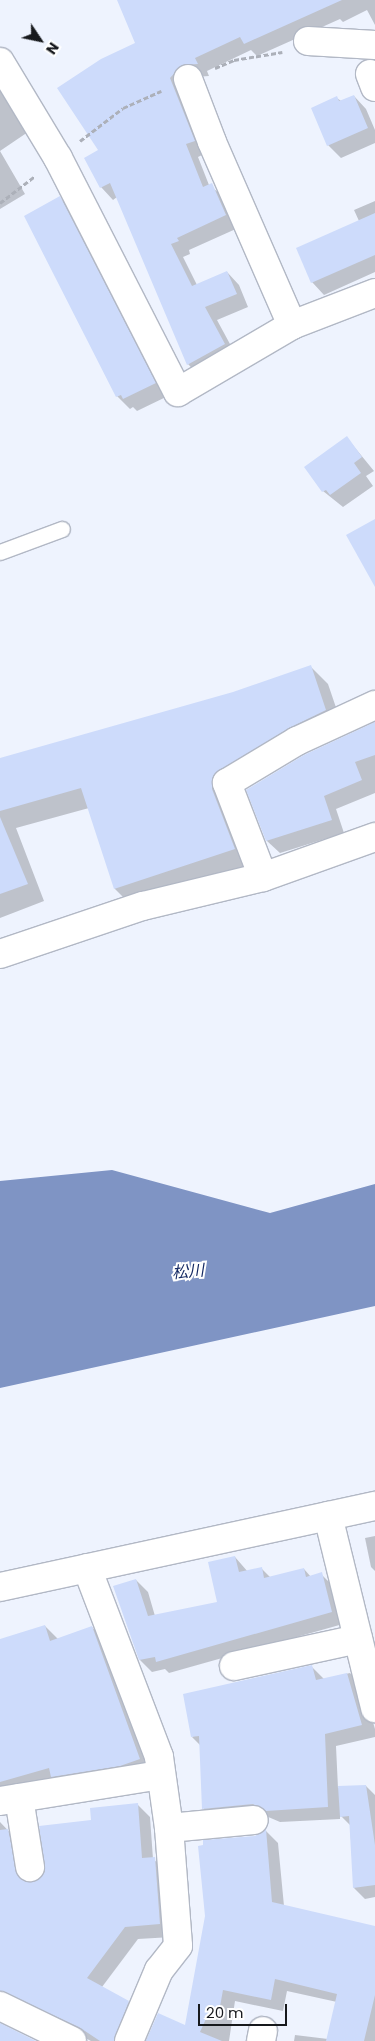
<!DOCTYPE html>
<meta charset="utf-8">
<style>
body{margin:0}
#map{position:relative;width:375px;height:2041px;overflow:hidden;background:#eef3fe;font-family:Poppins,"Noto Sans JP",sans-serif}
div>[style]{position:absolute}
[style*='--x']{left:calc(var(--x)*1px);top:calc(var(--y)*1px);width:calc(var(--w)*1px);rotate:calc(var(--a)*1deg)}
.water>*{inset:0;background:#7f94c4}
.shadow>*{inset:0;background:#0003}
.building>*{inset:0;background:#cddbfb}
.path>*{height:3px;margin-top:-1.5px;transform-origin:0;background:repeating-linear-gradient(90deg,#acb0b9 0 5px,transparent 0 7.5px)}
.roads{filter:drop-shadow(1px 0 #b2b8c5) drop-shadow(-1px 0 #b2b8c5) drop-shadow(0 1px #b2b8c5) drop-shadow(0 -1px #b2b8c5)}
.lane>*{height:15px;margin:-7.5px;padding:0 7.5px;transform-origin:7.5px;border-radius:7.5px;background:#fff}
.street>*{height:28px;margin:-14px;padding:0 14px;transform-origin:14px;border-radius:14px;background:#fff}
span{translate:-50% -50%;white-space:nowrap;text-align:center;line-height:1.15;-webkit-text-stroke:4px #fff;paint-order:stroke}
.water-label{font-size:16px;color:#152a64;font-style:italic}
.north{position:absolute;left:15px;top:15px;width:50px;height:50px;-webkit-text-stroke:4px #fff;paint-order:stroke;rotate:124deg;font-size:14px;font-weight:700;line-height:20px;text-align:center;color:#17191d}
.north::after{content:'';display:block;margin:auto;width:18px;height:22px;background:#17191d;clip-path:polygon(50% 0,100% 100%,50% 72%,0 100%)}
.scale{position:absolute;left:198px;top:2004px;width:89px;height:22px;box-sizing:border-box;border:2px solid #17191d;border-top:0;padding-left:6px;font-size:15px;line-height:18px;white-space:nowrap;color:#17191d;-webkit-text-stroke:4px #fff;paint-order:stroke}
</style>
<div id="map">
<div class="water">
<div style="clip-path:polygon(112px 1170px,270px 1213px,375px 1184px,375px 1306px,0 1388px,0 1181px)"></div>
</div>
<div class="shadow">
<div style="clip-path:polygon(119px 0,375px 0,375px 25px,367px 10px,343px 22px,340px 19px,257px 56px,251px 50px,207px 71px,209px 76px,195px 77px,206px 153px,198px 157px,209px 185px,224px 197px,238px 228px,189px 250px,190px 254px,183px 257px,197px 285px,227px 272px,239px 285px,248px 307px,217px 320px,237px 357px,200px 377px,188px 364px,117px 197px,113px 200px,101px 187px,100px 151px,136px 44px)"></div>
<div style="clip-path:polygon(0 83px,28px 132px,0 151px,25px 194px,0 209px)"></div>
<div style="clip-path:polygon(354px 96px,366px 109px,375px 130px,375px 143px,341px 158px,328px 145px,337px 98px,341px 101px)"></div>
<div style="clip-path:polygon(60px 198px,73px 211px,168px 396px,137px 411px,133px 407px,130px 409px,117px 396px)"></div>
<div style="clip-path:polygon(375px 201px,375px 272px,324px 295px,312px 282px,359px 221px,354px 210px)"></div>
<div style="clip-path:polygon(347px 438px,374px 471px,366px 476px,373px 486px,343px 507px,323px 491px)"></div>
<div style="clip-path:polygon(311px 667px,328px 684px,343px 728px,231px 792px,252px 866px,132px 906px,115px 889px,89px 808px,16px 828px,44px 901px,0 918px,0 759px,233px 693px)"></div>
<div style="clip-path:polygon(375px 723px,375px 793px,336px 809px,344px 833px,280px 853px,267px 841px,248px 790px)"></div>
<div style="clip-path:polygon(375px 1536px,375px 1571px,371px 1567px,365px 1538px)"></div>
<div style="clip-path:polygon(235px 1557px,248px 1572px,262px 1569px,271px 1578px,304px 1569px,311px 1577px,321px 1574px,333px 1586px,343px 1624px,169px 1673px,165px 1669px,152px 1672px,140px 1660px,136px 1580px,148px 1592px,155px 1616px,218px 1603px)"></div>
<div style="clip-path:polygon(45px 1626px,58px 1639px,92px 1627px,104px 1640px,152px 1772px,0 1798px,0 1640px)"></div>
<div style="clip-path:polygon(311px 1666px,324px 1679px,350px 1673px,362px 1686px,375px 1729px,375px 1737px,336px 1746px,338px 1788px,366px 1786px,375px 1795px,375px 1897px,365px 1899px,354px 1888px,350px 1825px,340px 1815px,340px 1819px,280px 1822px,266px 1816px,216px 1821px,204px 1809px,201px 1746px,192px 1737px)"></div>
<div style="clip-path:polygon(137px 1804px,150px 1817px,153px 1859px,167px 1871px,172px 1937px,138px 1939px,102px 1987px,128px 2002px,141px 2014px,131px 2041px,91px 2041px,20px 2004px,0 2013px,0 1822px,20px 1843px,28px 1882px,32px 1884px,92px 1821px)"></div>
<div style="clip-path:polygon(266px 1831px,278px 1843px,284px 1906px,375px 1927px,375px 2041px,294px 2041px,295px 2035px,328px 2039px,337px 2002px,287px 1991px,283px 2011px,235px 2001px,229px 2041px,146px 2041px,158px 2015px,186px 2027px,256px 1837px)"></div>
</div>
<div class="building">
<div style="clip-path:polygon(117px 0,342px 0,244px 44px,240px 37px,195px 58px,198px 64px,182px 65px,170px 78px,195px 141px,186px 144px,203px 187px,212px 183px,226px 215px,177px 238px,179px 241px,171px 244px,192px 286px,227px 271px,237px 294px,205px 307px,225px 344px,187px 365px,110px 183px,100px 188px,84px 158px,98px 150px,57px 88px,101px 59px,135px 43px)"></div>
<div style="clip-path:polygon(354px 95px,368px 128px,327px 146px,311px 108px,337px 96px,339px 101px)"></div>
<div style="clip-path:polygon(60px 196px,156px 383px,123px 399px,121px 395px,116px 397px,24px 216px)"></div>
<div style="clip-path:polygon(375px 213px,375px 255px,311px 283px,296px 248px)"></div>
<div style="clip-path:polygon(347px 436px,362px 457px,354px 463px,361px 473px,330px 495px,326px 490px,322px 492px,304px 467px)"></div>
<div style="clip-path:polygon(375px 519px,375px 587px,346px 535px)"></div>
<div style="clip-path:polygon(311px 665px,326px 710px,289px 728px,214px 775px,212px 789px,235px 849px,114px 889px,81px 788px,0 811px,0 758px,233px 692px)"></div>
<div style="clip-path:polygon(375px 722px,375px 755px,355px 762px,362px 780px,324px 796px,332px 820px,266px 841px,246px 790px,304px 755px)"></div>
<div style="clip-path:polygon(0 817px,28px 884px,0 894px)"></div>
<div style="clip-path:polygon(235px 1556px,239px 1572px,262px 1567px,264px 1578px,304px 1568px,306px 1577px,322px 1572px,332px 1612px,156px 1662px,155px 1657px,139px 1660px,113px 1586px,136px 1579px,148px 1616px,217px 1602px,208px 1562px)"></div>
<div style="clip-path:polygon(45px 1625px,50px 1641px,92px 1626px,140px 1759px,120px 1766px,51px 1777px,49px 1768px,0 1782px,0 1639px)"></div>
<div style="clip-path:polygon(312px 1665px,316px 1680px,347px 1673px,362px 1725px,325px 1734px,328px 1807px,266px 1811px,253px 1804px,202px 1809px,199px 1736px,191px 1737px,183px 1694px)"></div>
<div style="clip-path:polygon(366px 1785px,375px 1845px,375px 1885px,353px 1888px,349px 1816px,340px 1817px,338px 1786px)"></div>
<div style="clip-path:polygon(138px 1803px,142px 1858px,155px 1857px,160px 1924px,125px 1927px,87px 1978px,129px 2001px,114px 2041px,100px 2041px,79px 2027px,0 1991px,0 1830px,8px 1829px,18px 1876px,33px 1882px,45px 1872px,39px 1826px,91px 1820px,90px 1808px)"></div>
<div style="clip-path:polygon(266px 1829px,272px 1902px,375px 1926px,375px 1995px,364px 2041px,326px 2041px,337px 1994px,275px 1979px,271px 2000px,223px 1990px,219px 2012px,210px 2010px,200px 2032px,222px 2041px,146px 2041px,158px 2013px,185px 2025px,205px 1916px,198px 1846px,203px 1845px,203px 1840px,255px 1836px)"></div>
<div style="clip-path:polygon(0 2023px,36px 2041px,0 2041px)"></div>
</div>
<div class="path">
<div style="--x:215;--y:68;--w:21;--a:-23"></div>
<div style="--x:234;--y:60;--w:49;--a:-9.5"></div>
<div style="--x:80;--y:141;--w:54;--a:-37.5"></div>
<div style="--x:123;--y:108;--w:42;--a:-24.1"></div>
<div style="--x:0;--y:203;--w:44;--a:-37.6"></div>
</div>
<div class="roads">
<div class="lane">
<div style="--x:0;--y:552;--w:66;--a:-20.4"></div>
</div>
<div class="street">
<div style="--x:308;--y:41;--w:67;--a:3.4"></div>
<div style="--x:0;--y:62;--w:112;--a:58.9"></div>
<div style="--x:58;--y:158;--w:263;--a:62.9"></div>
<div style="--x:178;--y:392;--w:132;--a:-30.4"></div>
<div style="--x:292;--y:325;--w:89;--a:-21.1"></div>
<div style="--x:370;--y:74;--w:14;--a:69"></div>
<div style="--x:188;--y:79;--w:67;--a:69.1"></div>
<div style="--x:212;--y:142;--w:200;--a:66.4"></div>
<div style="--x:263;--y:877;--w:101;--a:-111"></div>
<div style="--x:227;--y:783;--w:82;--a:-31"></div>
<div style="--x:297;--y:741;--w:86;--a:-24.8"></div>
<div style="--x:0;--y:954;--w:151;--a:-18.6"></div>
<div style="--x:143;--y:906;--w:123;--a:-13.6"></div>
<div style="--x:263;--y:877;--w:119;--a:-19.7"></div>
<div style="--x:328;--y:1516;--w:198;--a:76.2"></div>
<div style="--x:87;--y:1568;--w:202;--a:69.1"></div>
<div style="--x:159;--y:1757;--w:72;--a:82"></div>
<div style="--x:169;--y:1828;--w:118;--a:85.6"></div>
<div style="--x:178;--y:1946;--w:31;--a:128"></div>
<div style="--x:159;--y:1970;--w:77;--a:112.9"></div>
<div style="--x:0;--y:1587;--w:384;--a:-12.2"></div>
<div style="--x:234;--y:1666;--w:127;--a:-12.3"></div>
<div style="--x:19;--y:1798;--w:70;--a:80.9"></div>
<div style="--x:0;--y:1801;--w:163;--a:-9.2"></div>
<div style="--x:169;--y:1828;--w:85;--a:-5.4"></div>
<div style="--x:0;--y:2006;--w:80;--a:25.9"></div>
<div style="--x:261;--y:2041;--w:10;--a:-79"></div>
</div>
</div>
<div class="water-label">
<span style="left:188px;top:1272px;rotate:-5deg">松川</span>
</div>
<div class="north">N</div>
<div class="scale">20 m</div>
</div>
